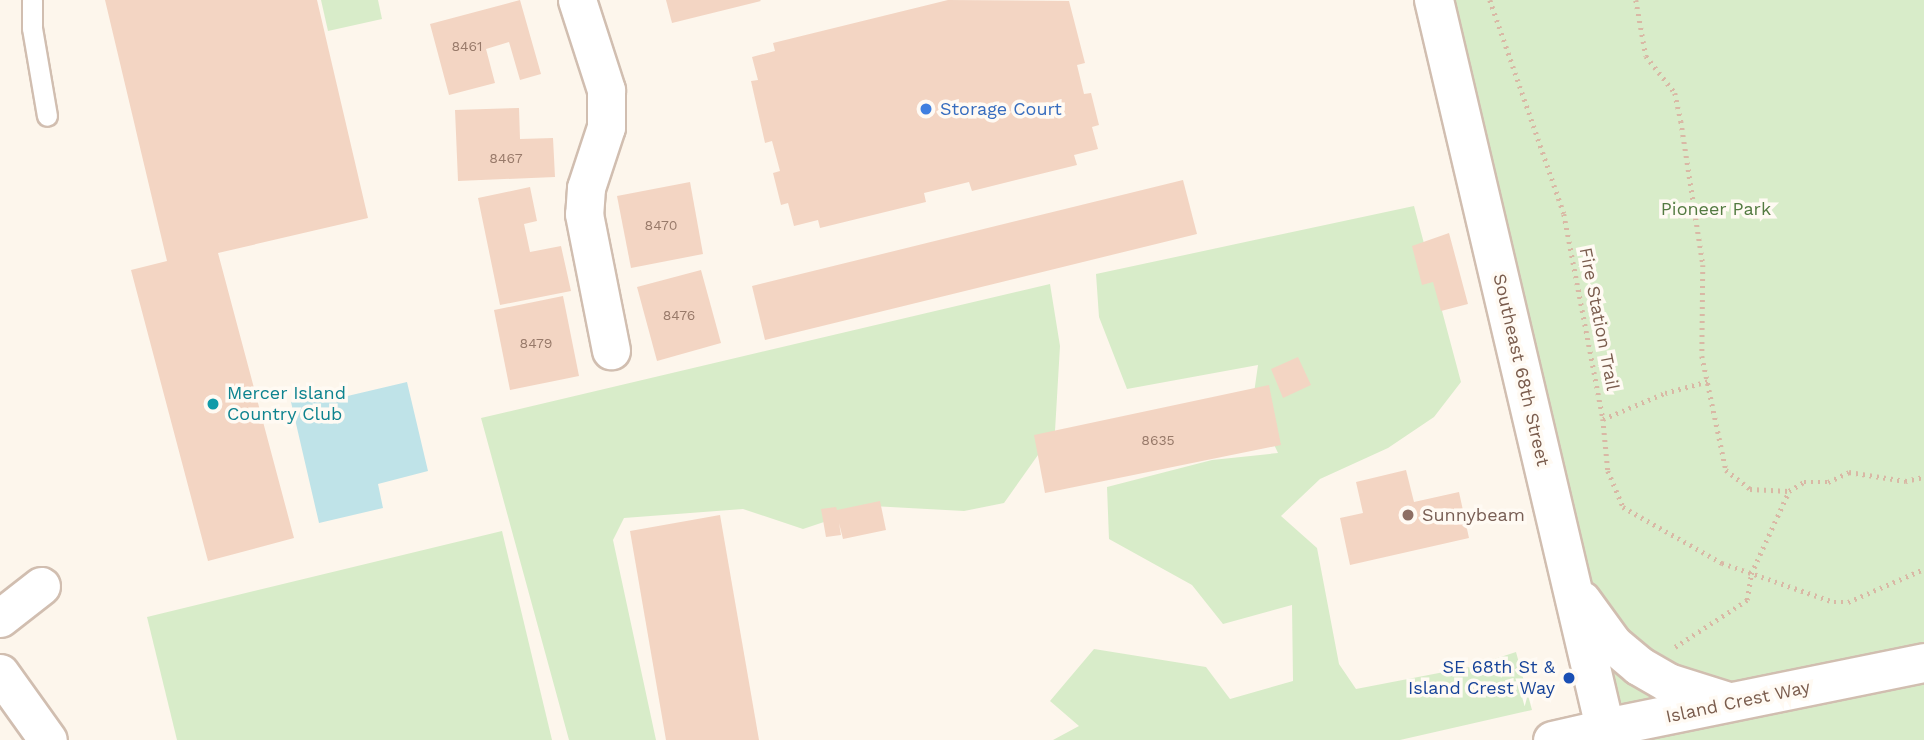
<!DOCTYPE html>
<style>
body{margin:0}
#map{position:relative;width:1924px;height:740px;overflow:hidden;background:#fdf6ec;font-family:"Work Sans",sans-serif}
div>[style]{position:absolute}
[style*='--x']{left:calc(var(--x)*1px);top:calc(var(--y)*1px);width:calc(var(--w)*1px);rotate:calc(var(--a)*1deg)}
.green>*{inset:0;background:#d8ecc9}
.water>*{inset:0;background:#bfe3e8}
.building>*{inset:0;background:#f3d5c3}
.path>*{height:4.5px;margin-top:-2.25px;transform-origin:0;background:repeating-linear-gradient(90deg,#d9b8a5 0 2px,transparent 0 7px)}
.roads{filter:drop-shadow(2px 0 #d1beb0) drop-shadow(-2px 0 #d1beb0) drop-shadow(0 2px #d1beb0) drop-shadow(0 -2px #d1beb0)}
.lane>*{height:19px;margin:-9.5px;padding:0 9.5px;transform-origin:9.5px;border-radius:9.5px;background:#fff}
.street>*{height:37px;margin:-18.5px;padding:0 18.5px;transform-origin:18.5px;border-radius:18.5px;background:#fff}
.secondary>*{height:38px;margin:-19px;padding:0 19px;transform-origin:19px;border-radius:19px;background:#fff}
.dots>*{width:19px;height:19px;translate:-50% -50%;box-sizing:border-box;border:4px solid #fffaf3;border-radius:50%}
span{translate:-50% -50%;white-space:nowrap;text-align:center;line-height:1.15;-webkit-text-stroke:7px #fffaf3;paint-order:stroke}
.number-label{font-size:14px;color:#987a6a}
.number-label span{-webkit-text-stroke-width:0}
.shop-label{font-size:18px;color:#366cbe}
.left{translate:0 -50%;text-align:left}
.park-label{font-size:18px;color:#537a41}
.street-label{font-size:18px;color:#7a5c4d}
.culture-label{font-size:18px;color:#0d838f}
.education-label{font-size:18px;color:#785e54}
.transit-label{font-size:18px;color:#164399}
.right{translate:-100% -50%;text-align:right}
</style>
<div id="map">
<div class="green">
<div style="clip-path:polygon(321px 0,378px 0,382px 19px,328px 31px)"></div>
<div style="clip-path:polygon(1455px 0,1924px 0,1924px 740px,1627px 740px)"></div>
<div style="clip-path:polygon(1414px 206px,1461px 382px,1434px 417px,1388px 448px,1320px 479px,1281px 516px,1317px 548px,1339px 664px,1356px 689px,1470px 667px,1516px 652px,1532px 710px,1400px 740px,1053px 740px,1079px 726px,1050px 701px,1094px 649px,1206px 667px,1230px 699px,1293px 681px,1292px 605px,1223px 624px,1192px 585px,1109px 539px,1107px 487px,1212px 460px,1278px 453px,1253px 400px,1258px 365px,1127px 389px,1099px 317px,1096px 274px)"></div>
<div style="clip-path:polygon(1050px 284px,1060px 346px,1055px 431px,1004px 503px,964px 511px,872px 506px,803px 529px,743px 509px,624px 518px,613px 540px,656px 740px,569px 740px,481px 418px)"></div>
<div style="clip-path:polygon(502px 531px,552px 740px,177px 740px,147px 617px)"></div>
</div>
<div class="water">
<div style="clip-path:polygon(407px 382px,428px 471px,378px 484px,383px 508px,319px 523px,291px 402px,337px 391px,339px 398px)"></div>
</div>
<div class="building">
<div style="clip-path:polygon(105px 0,317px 0,368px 218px,218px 253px,294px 538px,208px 561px,131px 270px,167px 261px)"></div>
<div style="clip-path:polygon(520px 0,541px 74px,520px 80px,509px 42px,486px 49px,495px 83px,449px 95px,430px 24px)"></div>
<div style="clip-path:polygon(666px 0,760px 0,761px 1px,672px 23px)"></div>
<div style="clip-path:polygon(948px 0,1069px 1px,1085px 63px,1077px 65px,1084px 94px,1091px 93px,1099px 125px,1092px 127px,1098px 149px,1074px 155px,1077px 165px,972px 191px,969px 182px,924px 193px,926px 202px,820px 228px,818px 220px,794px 226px,788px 203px,781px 205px,773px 173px,780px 171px,772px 141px,765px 143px,751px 81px,758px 80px,752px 57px,775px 51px,773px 43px)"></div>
<div style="clip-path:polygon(519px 108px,520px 139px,553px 138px,555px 177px,458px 181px,455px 110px)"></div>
<div style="clip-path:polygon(1183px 180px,1197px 234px,765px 340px,752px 286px)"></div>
<div style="clip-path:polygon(690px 182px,703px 254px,631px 268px,617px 196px)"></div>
<div style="clip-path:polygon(530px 187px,537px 221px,524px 224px,530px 252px,561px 246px,571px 291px,500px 305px,478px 198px)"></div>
<div style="clip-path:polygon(1449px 233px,1468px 304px,1441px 311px,1433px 282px,1422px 285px,1412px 246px)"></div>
<div style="clip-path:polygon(701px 270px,721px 343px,657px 361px,637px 287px)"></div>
<div style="clip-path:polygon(563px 296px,579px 376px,510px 390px,494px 310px)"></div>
<div style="clip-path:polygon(1298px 357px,1311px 385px,1283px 398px,1271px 369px)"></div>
<div style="clip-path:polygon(1269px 385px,1281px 445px,1045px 493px,1034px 435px)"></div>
<div style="clip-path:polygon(1406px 470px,1414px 502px,1459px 492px,1469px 538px,1350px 565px,1340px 518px,1363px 513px,1356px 482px)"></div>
<div style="clip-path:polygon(880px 501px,886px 530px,843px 539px,839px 523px,841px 535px,826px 537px,821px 509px,836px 507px,837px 510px)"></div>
<div style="clip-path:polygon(720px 515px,759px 740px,666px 740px,630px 531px)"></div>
</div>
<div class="path">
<div style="--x:1490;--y:0;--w:226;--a:70.9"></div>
<div style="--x:1564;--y:214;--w:209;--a:79.2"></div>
<div style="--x:1603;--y:419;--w:52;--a:84.5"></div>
<div style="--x:1608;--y:471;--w:39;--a:67"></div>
<div style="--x:1623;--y:507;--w:114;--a:29.5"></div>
<div style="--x:1722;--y:563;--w:119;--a:19.2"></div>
<div style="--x:1834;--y:602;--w:14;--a:0"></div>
<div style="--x:1848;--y:602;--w:83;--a:-23.5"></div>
<div style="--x:1636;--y:0;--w:57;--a:79.9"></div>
<div style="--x:1646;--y:56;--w:47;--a:51.9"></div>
<div style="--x:1675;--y:93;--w:29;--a:78"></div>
<div style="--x:1681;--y:121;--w:146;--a:81.3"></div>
<div style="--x:1703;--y:265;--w:91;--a:90.6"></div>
<div style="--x:1702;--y:356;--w:116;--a:78.1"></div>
<div style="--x:1726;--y:470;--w:31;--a:38"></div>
<div style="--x:1750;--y:489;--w:39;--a:3"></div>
<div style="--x:1789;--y:491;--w:17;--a:-31"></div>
<div style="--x:1804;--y:482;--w:24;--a:0"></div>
<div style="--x:1828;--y:482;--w:23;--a:-25"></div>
<div style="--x:1849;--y:472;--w:57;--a:9.1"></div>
<div style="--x:1905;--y:481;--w:19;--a:-12"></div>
<div style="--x:1603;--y:419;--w:67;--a:-22.8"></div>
<div style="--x:1665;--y:393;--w:46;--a:-15.3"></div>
<div style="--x:1675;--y:647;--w:86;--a:-33.1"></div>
<div style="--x:1747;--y:600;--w:26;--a:-81"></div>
<div style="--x:1751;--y:574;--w:91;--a:-65.4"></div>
</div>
<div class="roads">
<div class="lane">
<div style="--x:32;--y:0;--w:28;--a:90"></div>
<div style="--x:32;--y:28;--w:89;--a:80.3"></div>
</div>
<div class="street">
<div style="--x:577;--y:0;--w:95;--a:72.1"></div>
<div style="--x:606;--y:90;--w:37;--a:90"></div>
<div style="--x:606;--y:127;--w:64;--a:108.2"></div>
<div style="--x:586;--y:188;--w:26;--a:94"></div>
<div style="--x:584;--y:214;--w:139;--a:78.8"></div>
<div style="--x:0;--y:618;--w:52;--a:-38"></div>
<div style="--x:0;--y:673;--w:82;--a:54.4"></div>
<div style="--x:1552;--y:740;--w:54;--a:-12.8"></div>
</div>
<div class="secondary">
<div style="--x:1434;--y:0;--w:760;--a:76.77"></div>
<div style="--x:1582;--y:601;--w:53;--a:54.2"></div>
<div style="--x:1613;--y:644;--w:34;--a:40"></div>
<div style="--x:1639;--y:666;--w:34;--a:30"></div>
<div style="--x:1668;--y:683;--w:64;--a:17.3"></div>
<div style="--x:1605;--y:728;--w:326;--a:-11.5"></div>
</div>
</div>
<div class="dots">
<div style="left:926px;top:109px;background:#3f7fe0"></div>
<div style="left:213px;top:404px;background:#0f9aa8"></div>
<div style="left:1408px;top:515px;background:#8d6e63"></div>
<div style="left:1569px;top:678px;background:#1a4fb4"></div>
</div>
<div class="number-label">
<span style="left:467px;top:46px">8461</span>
<span style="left:506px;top:158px">8467</span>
<span style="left:661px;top:225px">8470</span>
<span style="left:679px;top:315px">8476</span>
<span style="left:536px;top:343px">8479</span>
<span style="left:1158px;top:440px">8635</span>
</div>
<div class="shop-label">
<span class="left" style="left:940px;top:109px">Storage Court</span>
</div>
<div class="park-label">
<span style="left:1716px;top:209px">Pioneer Park</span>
</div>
<div class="street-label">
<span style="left:1599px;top:319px;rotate:79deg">Fire Station Trail</span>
<span style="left:1521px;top:370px;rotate:77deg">Southeast 68th Street</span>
<span style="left:1738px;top:702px;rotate:-12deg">Island Crest Way</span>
</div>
<div class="culture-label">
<span class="left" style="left:227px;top:404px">Mercer Island<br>Country Club</span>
</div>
<div class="education-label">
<span class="left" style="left:1422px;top:515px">Sunnybeam</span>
</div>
<div class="transit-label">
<span class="right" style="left:1555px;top:678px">SE 68th St &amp;<br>Island Crest Way</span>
</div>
</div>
